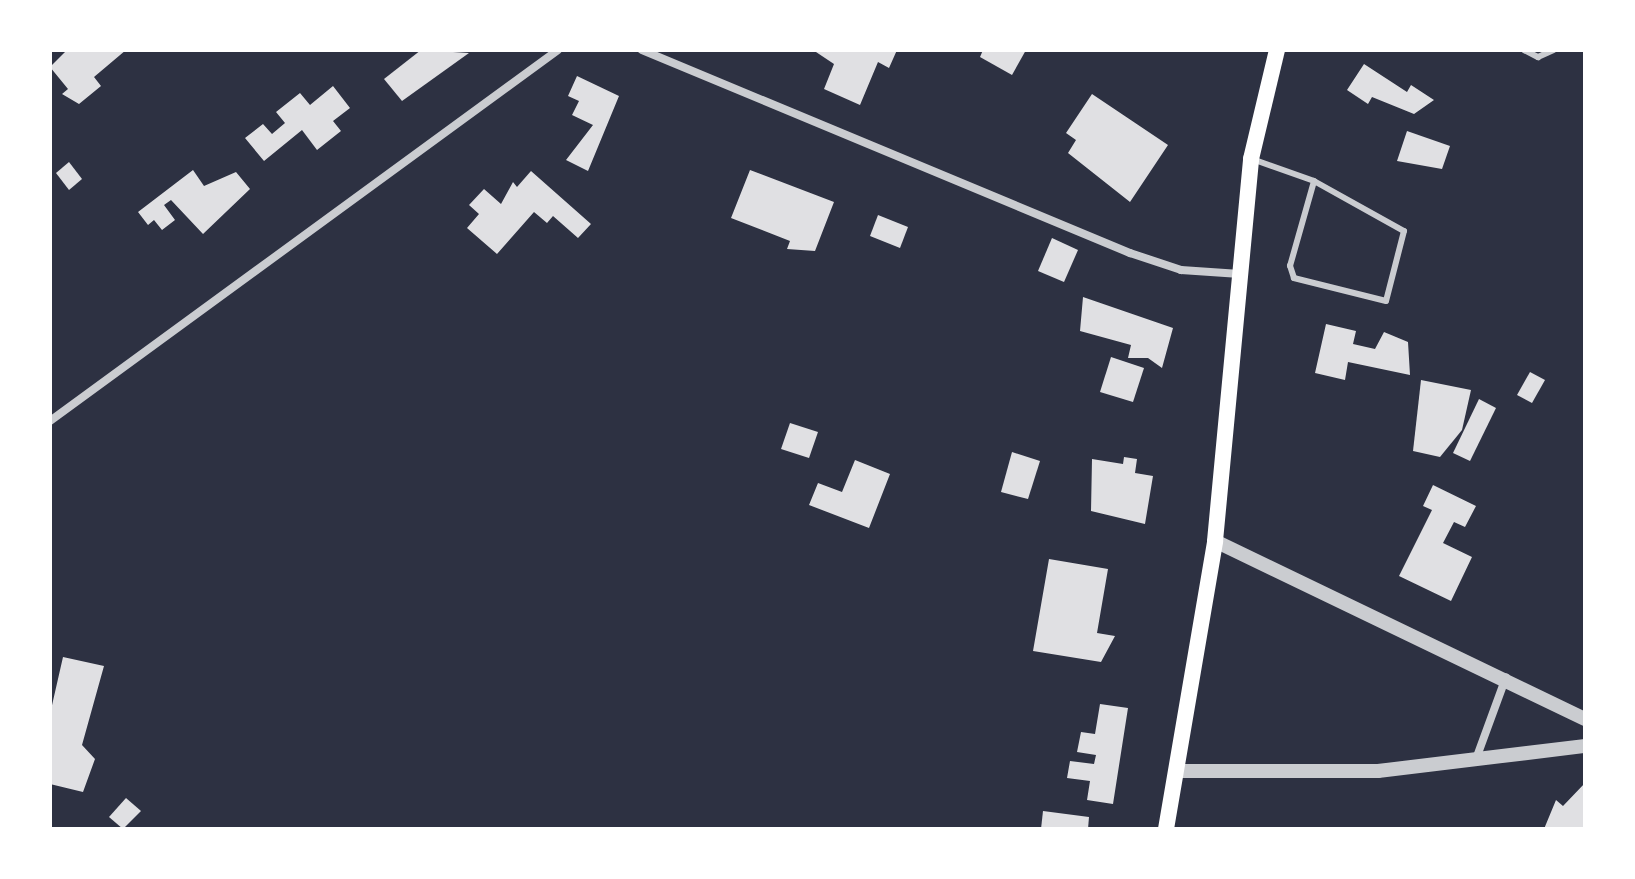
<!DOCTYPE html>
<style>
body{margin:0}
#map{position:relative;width:1635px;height:879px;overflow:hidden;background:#2d3142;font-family:"IBM Plex Sans",sans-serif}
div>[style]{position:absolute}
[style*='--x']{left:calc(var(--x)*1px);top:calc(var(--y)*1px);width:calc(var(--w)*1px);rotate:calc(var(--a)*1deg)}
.building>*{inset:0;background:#e0e0e3}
.service>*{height:6px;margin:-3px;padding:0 3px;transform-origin:3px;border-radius:3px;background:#caccd0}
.minor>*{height:8px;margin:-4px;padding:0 4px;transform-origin:4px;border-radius:4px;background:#caccd0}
.tertiary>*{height:14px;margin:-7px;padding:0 7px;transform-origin:7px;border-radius:7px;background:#caccd0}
.secondary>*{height:16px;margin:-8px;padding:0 8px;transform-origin:8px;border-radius:8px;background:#fff}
span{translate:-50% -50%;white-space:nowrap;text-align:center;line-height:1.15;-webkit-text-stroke:6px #fff;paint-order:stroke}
.frame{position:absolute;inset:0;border:52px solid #fff;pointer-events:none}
</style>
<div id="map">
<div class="building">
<div style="clip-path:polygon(67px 50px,126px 50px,94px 77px,101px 86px,79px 104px,62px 94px,68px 89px,50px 67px)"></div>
<div style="clip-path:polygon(421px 50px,469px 53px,402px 101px,384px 79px)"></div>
<div style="clip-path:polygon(813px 50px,897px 50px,889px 68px,878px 62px,860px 105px,824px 89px,834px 64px)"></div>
<div style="clip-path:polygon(983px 50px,1026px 50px,1012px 75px,980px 57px)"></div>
<div style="clip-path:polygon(1364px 64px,1407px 92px,1411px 85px,1434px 100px,1414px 114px,1372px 97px,1368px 104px,1347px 90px)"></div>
<div style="clip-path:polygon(577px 76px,619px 96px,588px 171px,566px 160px,593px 125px,572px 115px,579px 101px,568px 96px)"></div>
<div style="clip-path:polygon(333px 86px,350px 108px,333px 121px,341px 131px,317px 150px,302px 130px,264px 161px,245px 138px,263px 124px,272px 134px,285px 123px,276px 112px,300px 93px,310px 105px)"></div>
<div style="clip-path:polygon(1092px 94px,1168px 145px,1130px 202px,1068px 153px,1076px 140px,1066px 133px)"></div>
<div style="clip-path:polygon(1407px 131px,1450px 146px,1442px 169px,1397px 161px)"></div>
<div style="clip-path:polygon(69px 162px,82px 179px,69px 190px,56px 173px)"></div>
<div style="clip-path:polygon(193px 170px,204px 186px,236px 172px,250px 189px,203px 234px,171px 200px,164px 205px,175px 220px,162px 230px,154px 220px,148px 225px,138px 212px)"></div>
<div style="clip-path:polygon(750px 170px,834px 202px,815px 251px,787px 249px,790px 241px,731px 218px)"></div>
<div style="clip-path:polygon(531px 171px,591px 224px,578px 238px,553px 216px,547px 223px,534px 212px,497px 254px,467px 228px,479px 214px,469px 205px,484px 189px,501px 204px,513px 182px,517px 187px)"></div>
<div style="clip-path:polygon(878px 215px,908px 227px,900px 248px,870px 236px)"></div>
<div style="clip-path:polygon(1052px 238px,1078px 250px,1064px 282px,1038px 271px)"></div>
<div style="clip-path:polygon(1083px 297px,1173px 328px,1162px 368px,1148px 358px,1128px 358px,1131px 345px,1080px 331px)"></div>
<div style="clip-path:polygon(1326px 324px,1356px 331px,1353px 344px,1375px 349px,1384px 332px,1408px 342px,1410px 375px,1348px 362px,1345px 380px,1315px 373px)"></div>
<div style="clip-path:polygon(1111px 357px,1144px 368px,1133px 402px,1100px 392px)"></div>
<div style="clip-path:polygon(1530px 372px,1545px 380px,1532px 403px,1517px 395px)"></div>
<div style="clip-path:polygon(1421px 380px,1471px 390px,1462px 430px,1440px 457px,1413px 451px)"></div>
<div style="clip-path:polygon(1479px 399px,1496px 408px,1470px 461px,1453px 453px)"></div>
<div style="clip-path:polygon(790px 423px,818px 432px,809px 458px,781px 449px)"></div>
<div style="clip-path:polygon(1012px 452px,1040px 461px,1028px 499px,1001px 492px)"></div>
<div style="clip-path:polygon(1124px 457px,1137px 459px,1135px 473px,1153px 476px,1145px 524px,1091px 511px,1092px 459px,1123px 464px)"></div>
<div style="clip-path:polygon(855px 460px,890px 474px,869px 528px,809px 505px,818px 483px,842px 492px)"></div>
<div style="clip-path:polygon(1433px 485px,1476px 506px,1465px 527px,1454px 522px,1443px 543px,1472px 557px,1451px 601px,1399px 576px,1432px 510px,1423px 506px)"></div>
<div style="clip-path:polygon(1049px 559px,1108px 569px,1097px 633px,1115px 636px,1101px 662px,1033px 651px)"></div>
<div style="clip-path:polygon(63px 657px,104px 666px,82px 745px,95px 759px,83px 792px,50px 784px,50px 714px)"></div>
<div style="clip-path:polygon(1100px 704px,1128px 708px,1113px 804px,1087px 800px,1090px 781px,1067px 778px,1070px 761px,1094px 764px,1096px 755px,1077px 752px,1081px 732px,1095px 734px)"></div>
<div style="clip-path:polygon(1585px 783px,1585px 829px,1544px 829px,1556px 800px,1563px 806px)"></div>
<div style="clip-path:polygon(126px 798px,141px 811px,123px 829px,109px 817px)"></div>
<div style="clip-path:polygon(1043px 811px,1089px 817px,1088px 829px,1041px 829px)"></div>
</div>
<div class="service">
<div style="--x:1524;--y:50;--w:16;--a:27"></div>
<div style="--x:1538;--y:57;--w:17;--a:-24"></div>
<div style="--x:1252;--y:159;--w:66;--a:19.5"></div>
<div style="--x:1314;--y:181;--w:103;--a:29.1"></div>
<div style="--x:1404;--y:231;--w:72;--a:104.4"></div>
<div style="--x:1386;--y:301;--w:95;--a:-166"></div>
<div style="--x:1294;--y:278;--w:13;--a:-108"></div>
<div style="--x:1290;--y:266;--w:88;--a:-74.2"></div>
</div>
<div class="minor">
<div style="--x:642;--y:50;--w:529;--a:22.59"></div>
<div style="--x:1130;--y:253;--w:54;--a:18.4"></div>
<div style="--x:1181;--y:270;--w:59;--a:3.9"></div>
<div style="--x:50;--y:421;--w:629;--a:-36.14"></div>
<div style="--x:1476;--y:759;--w:87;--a:-69.9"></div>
</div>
<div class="tertiary">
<div style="--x:1215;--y:541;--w:411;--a:25.7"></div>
<div style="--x:1176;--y:771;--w:202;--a:0"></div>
<div style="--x:1378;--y:771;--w:209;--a:-6.9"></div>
</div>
<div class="secondary">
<div style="--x:1166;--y:829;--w:292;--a:-80.3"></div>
<div style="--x:1215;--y:541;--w:384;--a:-84.6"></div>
<div style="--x:1251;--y:159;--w:112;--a:-76.6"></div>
</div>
<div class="frame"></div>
</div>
